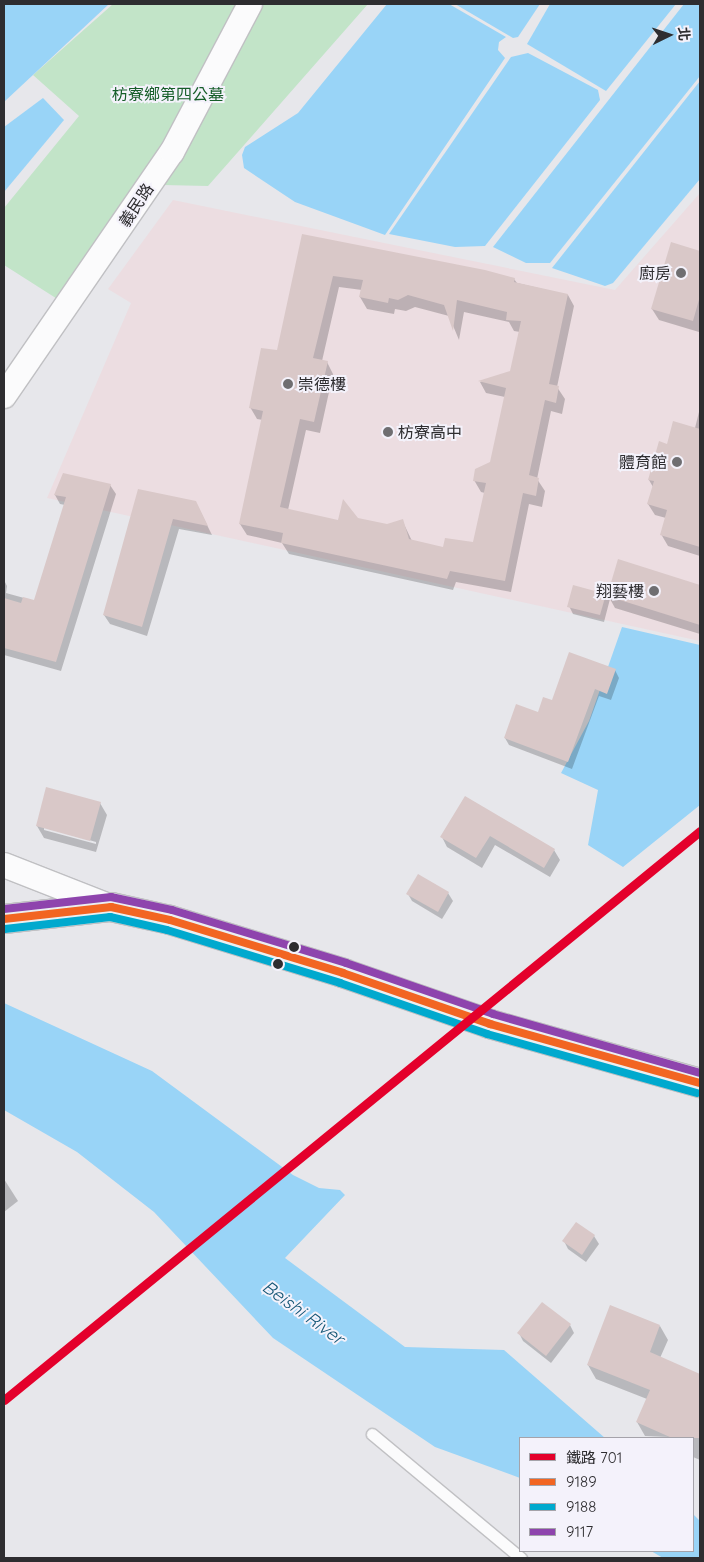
<!DOCTYPE html>
<meta charset="utf-8">
<style>
body{margin:0}
#map{position:relative;width:704px;height:1562px;overflow:hidden;background:#e7e7eb;font-family:Quicksand,"Noto Sans TC",sans-serif}
div>[style]{position:absolute}
[style*='--x']{left:calc(var(--x)*1px);top:calc(var(--y)*1px);width:calc(var(--w)*1px);rotate:calc(var(--a)*1deg)}
.education>*{inset:0;background:#ecdde1}
.green>*{inset:0;background:#c2e4c8}
.water>*{inset:0;background:#99d4f7}
.shadow>*{inset:0;background:#0003}
.building>*{inset:0;background:#d9c8c8}
.roads{filter:drop-shadow(1px 0 #c0c0c3) drop-shadow(-1px 0 #c0c0c3) drop-shadow(0 1px #c0c0c3) drop-shadow(0 -1px #c0c0c3)}
.lane>*{height:11px;margin:-5.5px;padding:0 5.5px;transform-origin:5.5px;border-radius:5.5px;background:#fbfbfc}
.street>*{height:24px;margin:-12px;padding:0 12px;transform-origin:12px;border-radius:12px;background:#fbfbfc}
.secondary>*{height:28px;margin:-14px;padding:0 14px;transform-origin:14px;border-radius:14px;background:#ebeff1}
.bus-1>*{height:8px;margin:-4px;padding:0 4px;transform-origin:4px;border-radius:4px;background:#f26522}
.bus-2>*{height:8px;margin:-4px;padding:0 4px;transform-origin:4px;border-radius:4px;background:#00a9ce}
.bus-3>*{height:8px;margin:-4px;padding:0 4px;transform-origin:4px;border-radius:4px;background:#8e44ad}
.rail-1>*{height:9px;margin:-4.5px;padding:0 4.5px;transform-origin:4.5px;border-radius:4.5px;background:#e4002b}
.dots>*{width:14px;height:14px;translate:-50% -50%;box-sizing:border-box;border:2px solid #f4f2fb;border-radius:50%}
span{translate:-50% -50%;white-space:nowrap;text-align:center;line-height:1.15;-webkit-text-stroke:4px #f4f2fb;paint-order:stroke}
.park-label{font-size:16px;color:#165e29}
.street-label{font-size:16px;color:#2e2d30}
.poi-label{font-size:16px;color:#2e2d30}
.right{translate:-100% -50%;text-align:right}
.left{translate:0 -50%;text-align:left}
.water-label{font-size:18px;color:#135575;font-style:italic}
.frame{position:absolute;inset:0;border:5px solid #2e2d30;pointer-events:none}
.legend{position:absolute;left:519px;top:1437px;width:175px;height:115px;box-sizing:border-box;background:#f4f2fb;border:1px solid #a5a3aa;margin:0;padding:6px 9px;list-style:none;font-size:15px;color:#2e2d30}
.legend li{display:flex;align-items:center;gap:10px;height:25px}
.legend b{width:25px;border:1px solid #a5a3aa}
.north{position:absolute;left:644px;top:10px;width:50px;height:50px;-webkit-text-stroke:4px #f4f2fb;paint-order:stroke;rotate:86deg;font-size:14px;font-weight:700;line-height:20px;text-align:center;color:#2e2d30}
.north::after{content:'';display:block;margin:auto;width:18px;height:22px;background:#2e2d30;clip-path:polygon(50% 0,100% 100%,50% 72%,0 100%)}
</style>
<div id="map">
<div class="education">
<div style="clip-path:polygon(700px 193px,700px 641px,47px 498px,131px 303px,108px 289px,173px 200px,615px 290px)"></div>
</div>
<div class="green">
<div style="clip-path:polygon(113px 4px,368px 4px,208px 186px,163px 185px,73px 309px,4px 265px,4px 208px,79px 116px,33px 75px)"></div>
</div>
<div class="water">
<div style="clip-path:polygon(4px 4px,109px 4px,4px 102px)"></div>
<div style="clip-path:polygon(387px 4px,449px 4px,506px 37px,499px 42px,498px 50px,505px 58px,385px 235px,295px 202px,244px 168px,242px 155px,245px 147px,298px 113px)"></div>
<div style="clip-path:polygon(455px 4px,540px 4px,518px 37px,513px 38px)"></div>
<div style="clip-path:polygon(550px 4px,676px 4px,606px 91px,527px 44px)"></div>
<div style="clip-path:polygon(684px 4px,700px 4px,700px 76px,550px 263px,526px 263px,493px 247px)"></div>
<div style="clip-path:polygon(528px 53px,598px 90px,600px 100px,485px 246px,455px 247px,389px 234px,511px 57px)"></div>
<div style="clip-path:polygon(700px 81px,700px 179px,613px 283px,605px 286px,552px 268px)"></div>
<div style="clip-path:polygon(43px 98px,64px 120px,4px 192px,4px 127px)"></div>
<div style="clip-path:polygon(622px 627px,700px 645px,700px 805px,623px 867px,588px 845px,598px 790px,561px 773px,589px 721px)"></div>
<div style="clip-path:polygon(4px 1003px,152px 1071px,293px 1175px,319px 1188px,340px 1190px,345px 1195px,285px 1258px,405px 1347px,504px 1350px,605px 1438px,520px 1438px,520px 1478px,435px 1447px,273px 1338px,154px 1212px,77px 1152px,4px 1110px)"></div>
<div style="clip-path:polygon(693px 1514px,700px 1521px,700px 1558px,663px 1558px,651px 1551px,693px 1551px)"></div>
</div>
<div class="shadow">
<div style="clip-path:polygon(evenodd,303px 236px,514px 279px,517px 283px,568px 295px,574px 306px,557px 387px,565px 399px,562px 414px,551px 411px,537px 479px,545px 491px,542px 507px,529px 504px,511px 592px,456px 582px,453px 590px,289px 554px,282px 543px,247px 535px,240px 524px,263px 420px,257px 419px,250px 407px,278px 352px,303px 236px,339px 287px,362px 290px,360px 297px,367px 309px,394px 314px,395px 309px,406px 311px,415px 307px,449px 316px,459px 340px,464px 312px,509px 322px,514px 331px,520px 332px,511px 372px,480px 382px,486px 393px,505px 397px,491px 462px,474px 480px,481px 492px,485px 493px,474px 544px,444px 548px,412px 541px,402px 520px,387px 525px,357px 520px,339px 522px,288px 510px,306px 430px,320px 433px,333px 374px,327px 362px,322px 361px,339px 287px)"></div>
<div style="clip-path:polygon(672px 244px,700px 252px,699px 332px,659px 320px,652px 309px)"></div>
<div style="clip-path:polygon(699px 412px,700px 412px,700px 556px,668px 546px,661px 534px,666px 518px,655px 515px,648px 504px,653px 487px,649px 480px,668px 445px,695px 428px)"></div>
<div style="clip-path:polygon(110px 485px,116px 494px,61px 671px,4px 655px,4px 580px,7px 586px,6px 593px,35px 601px,65px 505px,60px 504px,55px 495px)"></div>
<div style="clip-path:polygon(139px 491px,201px 513px,212px 535px,179px 529px,147px 636px,110px 624px,104px 615px)"></div>
<div style="clip-path:polygon(619px 561px,700px 587px,700px 634px,615px 608px,610px 599px,604px 622px,573px 614px,569px 606px,605px 595px,607px 599px)"></div>
<div style="clip-path:polygon(615px 670px,619px 678px,611px 700px,599px 696px,572px 769px,509px 745px,505px 738px,553px 702px)"></div>
<div style="clip-path:polygon(465px 797px,554px 850px,560px 860px,550px 877px,495px 845px,482px 868px,447px 847px,442px 837px)"></div>
<div style="clip-path:polygon(evenodd,100px 803px,107px 815px,96px 852px,44px 838px,37px 826px,100px 803px,44px 827px,96px 842px,96px 844px,44px 830px,44px 827px)"></div>
<div style="clip-path:polygon(448px 893px,453px 901px,442px 919px,412px 901px,408px 894px)"></div>
<div style="clip-path:polygon(4px 1179px,18px 1201px,4px 1212px)"></div>
<div style="clip-path:polygon(576px 1223px,594px 1236px,599px 1244px,586px 1262px,568px 1249px,564px 1241px)"></div>
<div style="clip-path:polygon(570px 1325px,574px 1333px,551px 1363px,523px 1341px,519px 1333px)"></div>
<div style="clip-path:polygon(660px 1326px,668px 1340px,660px 1358px,700px 1376px,700px 1460px,693px 1457px,693px 1438px,645px 1436px,637px 1422px,647px 1399px,596px 1379px,588px 1365px)"></div>
</div>
<div class="building">
<div style="clip-path:polygon(evenodd,302px 234px,485px 270px,515px 278px,514px 282px,568px 294px,549px 384px,559px 386px,556px 403px,545px 400px,529px 475px,539px 478px,536px 496px,523px 493px,505px 581px,450px 571px,447px 579px,281px 543px,283px 533px,239px 524px,263px 411px,249px 408px,261px 348px,277px 350px,302px 234px,333px 276px,363px 280px,359px 297px,388px 303px,389px 298px,398px 300px,408px 295px,444px 305px,453px 331px,457px 300px,507px 312px,506px 320px,521px 321px,510px 371px,478px 381px,506px 388px,490px 462px,475px 469px,473px 481px,486px 483px,473px 542px,445px 538px,443px 547px,409px 539px,403px 519px,387px 524px,358px 518px,343px 499px,338px 520px,280px 507px,300px 419px,314px 422px,328px 361px,313px 358px,333px 276px)"></div>
<div style="clip-path:polygon(671px 242px,700px 251px,700px 296px,693px 321px,651px 309px)"></div>
<div style="clip-path:polygon(673px 421px,700px 429px,700px 547px,660px 535px,667px 510px,647px 504px,654px 481px,648px 480px,659px 441px,667px 444px)"></div>
<div style="clip-path:polygon(63px 473px,111px 484px,56px 662px,4px 648px,4px 598px,21px 603px,23px 597px,34px 600px,66px 497px,54px 495px)"></div>
<div style="clip-path:polygon(138px 489px,196px 501px,208px 526px,173px 519px,142px 627px,103px 615px)"></div>
<div style="clip-path:polygon(618px 559px,700px 585px,700px 625px,607px 596px)"></div>
<div style="clip-path:polygon(573px 585px,606px 594px,600px 615px,567px 607px)"></div>
<div style="clip-path:polygon(569px 652px,616px 669px,607px 694px,595px 689px,568px 762px,504px 738px,516px 704px,538px 712px,543px 697px,552px 700px)"></div>
<div style="clip-path:polygon(46px 787px,101px 802px,90px 841px,36px 826px)"></div>
<div style="clip-path:polygon(465px 796px,555px 849px,544px 868px,490px 836px,476px 858px,440px 837px)"></div>
<div style="clip-path:polygon(418px 874px,449px 892px,438px 912px,406px 894px)"></div>
<div style="clip-path:polygon(576px 1222px,595px 1235px,582px 1255px,562px 1241px)"></div>
<div style="clip-path:polygon(542px 1302px,571px 1324px,546px 1356px,517px 1333px)"></div>
<div style="clip-path:polygon(610px 1305px,660px 1325px,650px 1352px,700px 1374px,700px 1438px,672px 1438px,636px 1422px,650px 1390px,587px 1365px)"></div>
</div>
<div class="roads">
<div class="lane">
<div style="--x:372;--y:1434;--w:194;--a:39.8"></div>
</div>
<div class="street">
<div style="--x:4;--y:396;--w:296;--a:-55.5"></div>
<div style="--x:172;--y:152;--w:167;--a:-62.2"></div>
<div style="--x:4;--y:865;--w:115;--a:21.4"></div>
</div>
<div class="secondary">
<div style="--x:4;--y:919;--w:108;--a:-6.4"></div>
<div style="--x:111;--y:907;--w:60;--a:12.4"></div>
<div style="--x:170;--y:920;--w:181;--a:17"></div>
<div style="--x:343;--y:973;--w:156;--a:19.1"></div>
<div style="--x:490;--y:1024;--w:218;--a:15.7"></div>
</div>
</div>
<div class="bus-1">
<div style="--x:4;--y:919;--w:108;--a:-6.4"></div>
<div style="--x:111;--y:907;--w:60;--a:12.4"></div>
<div style="--x:170;--y:920;--w:181;--a:17"></div>
<div style="--x:343;--y:973;--w:156;--a:19.1"></div>
<div style="--x:490;--y:1024;--w:218;--a:15.7"></div>
</div>
<div class="bus-2">
<div style="--x:5;--y:929;--w:106;--a:-6.5"></div>
<div style="--x:110;--y:917;--w:58;--a:12.8"></div>
<div style="--x:167;--y:930;--w:181;--a:17"></div>
<div style="--x:340;--y:983;--w:156;--a:19.1"></div>
<div style="--x:487;--y:1034;--w:218;--a:15.7"></div>
</div>
<div class="bus-3">
<div style="--x:4;--y:909;--w:108;--a:-6.4"></div>
<div style="--x:111;--y:897;--w:62;--a:12"></div>
<div style="--x:172;--y:910;--w:182;--a:16.9"></div>
<div style="--x:346;--y:963;--w:156;--a:19.1"></div>
<div style="--x:493;--y:1014;--w:215;--a:15.9"></div>
</div>
<div class="rail-1">
<div style="--x:4;--y:1400;--w:899;--a:-39.27"></div>
</div>
<div class="dots">
<div style="left:681px;top:273px;background:#6f6e71"></div>
<div style="left:288px;top:384px;background:#6f6e71"></div>
<div style="left:388px;top:432px;background:#6f6e71"></div>
<div style="left:677px;top:462px;background:#6f6e71"></div>
<div style="left:654px;top:591px;background:#6f6e71"></div>
<div style="left:294px;top:947px;background:#2e2d30"></div>
<div style="left:278px;top:964px;background:#2e2d30"></div>
</div>
<div class="park-label">
<span style="left:168px;top:94px">枋寮鄉第四公墓</span>
</div>
<div class="street-label">
<span style="left:136px;top:205px;rotate:-56deg">義民路</span>
</div>
<div class="poi-label">
<span class="right" style="left:671px;top:273px">廚房</span>
<span class="left" style="left:298px;top:384px">崇德樓</span>
<span class="left" style="left:398px;top:432px">枋寮高中</span>
<span class="right" style="left:667px;top:462px">體育館</span>
<span class="right" style="left:644px;top:591px">翔藝樓</span>
</div>
<div class="water-label">
<span style="left:303px;top:1313px;rotate:36deg">Beishi River</span>
</div>
<div class="frame"></div>
<ul class="legend">
<li><b style="height:6px;background:#e4002b"></b>鐵路 701</li>
<li><b style="height:6px;background:#f26522"></b>9189</li>
<li><b style="height:6px;background:#00a9ce"></b>9188</li>
<li><b style="height:6px;background:#8e44ad"></b>9117</li>
</ul>
<div class="north">北</div>
</div>
